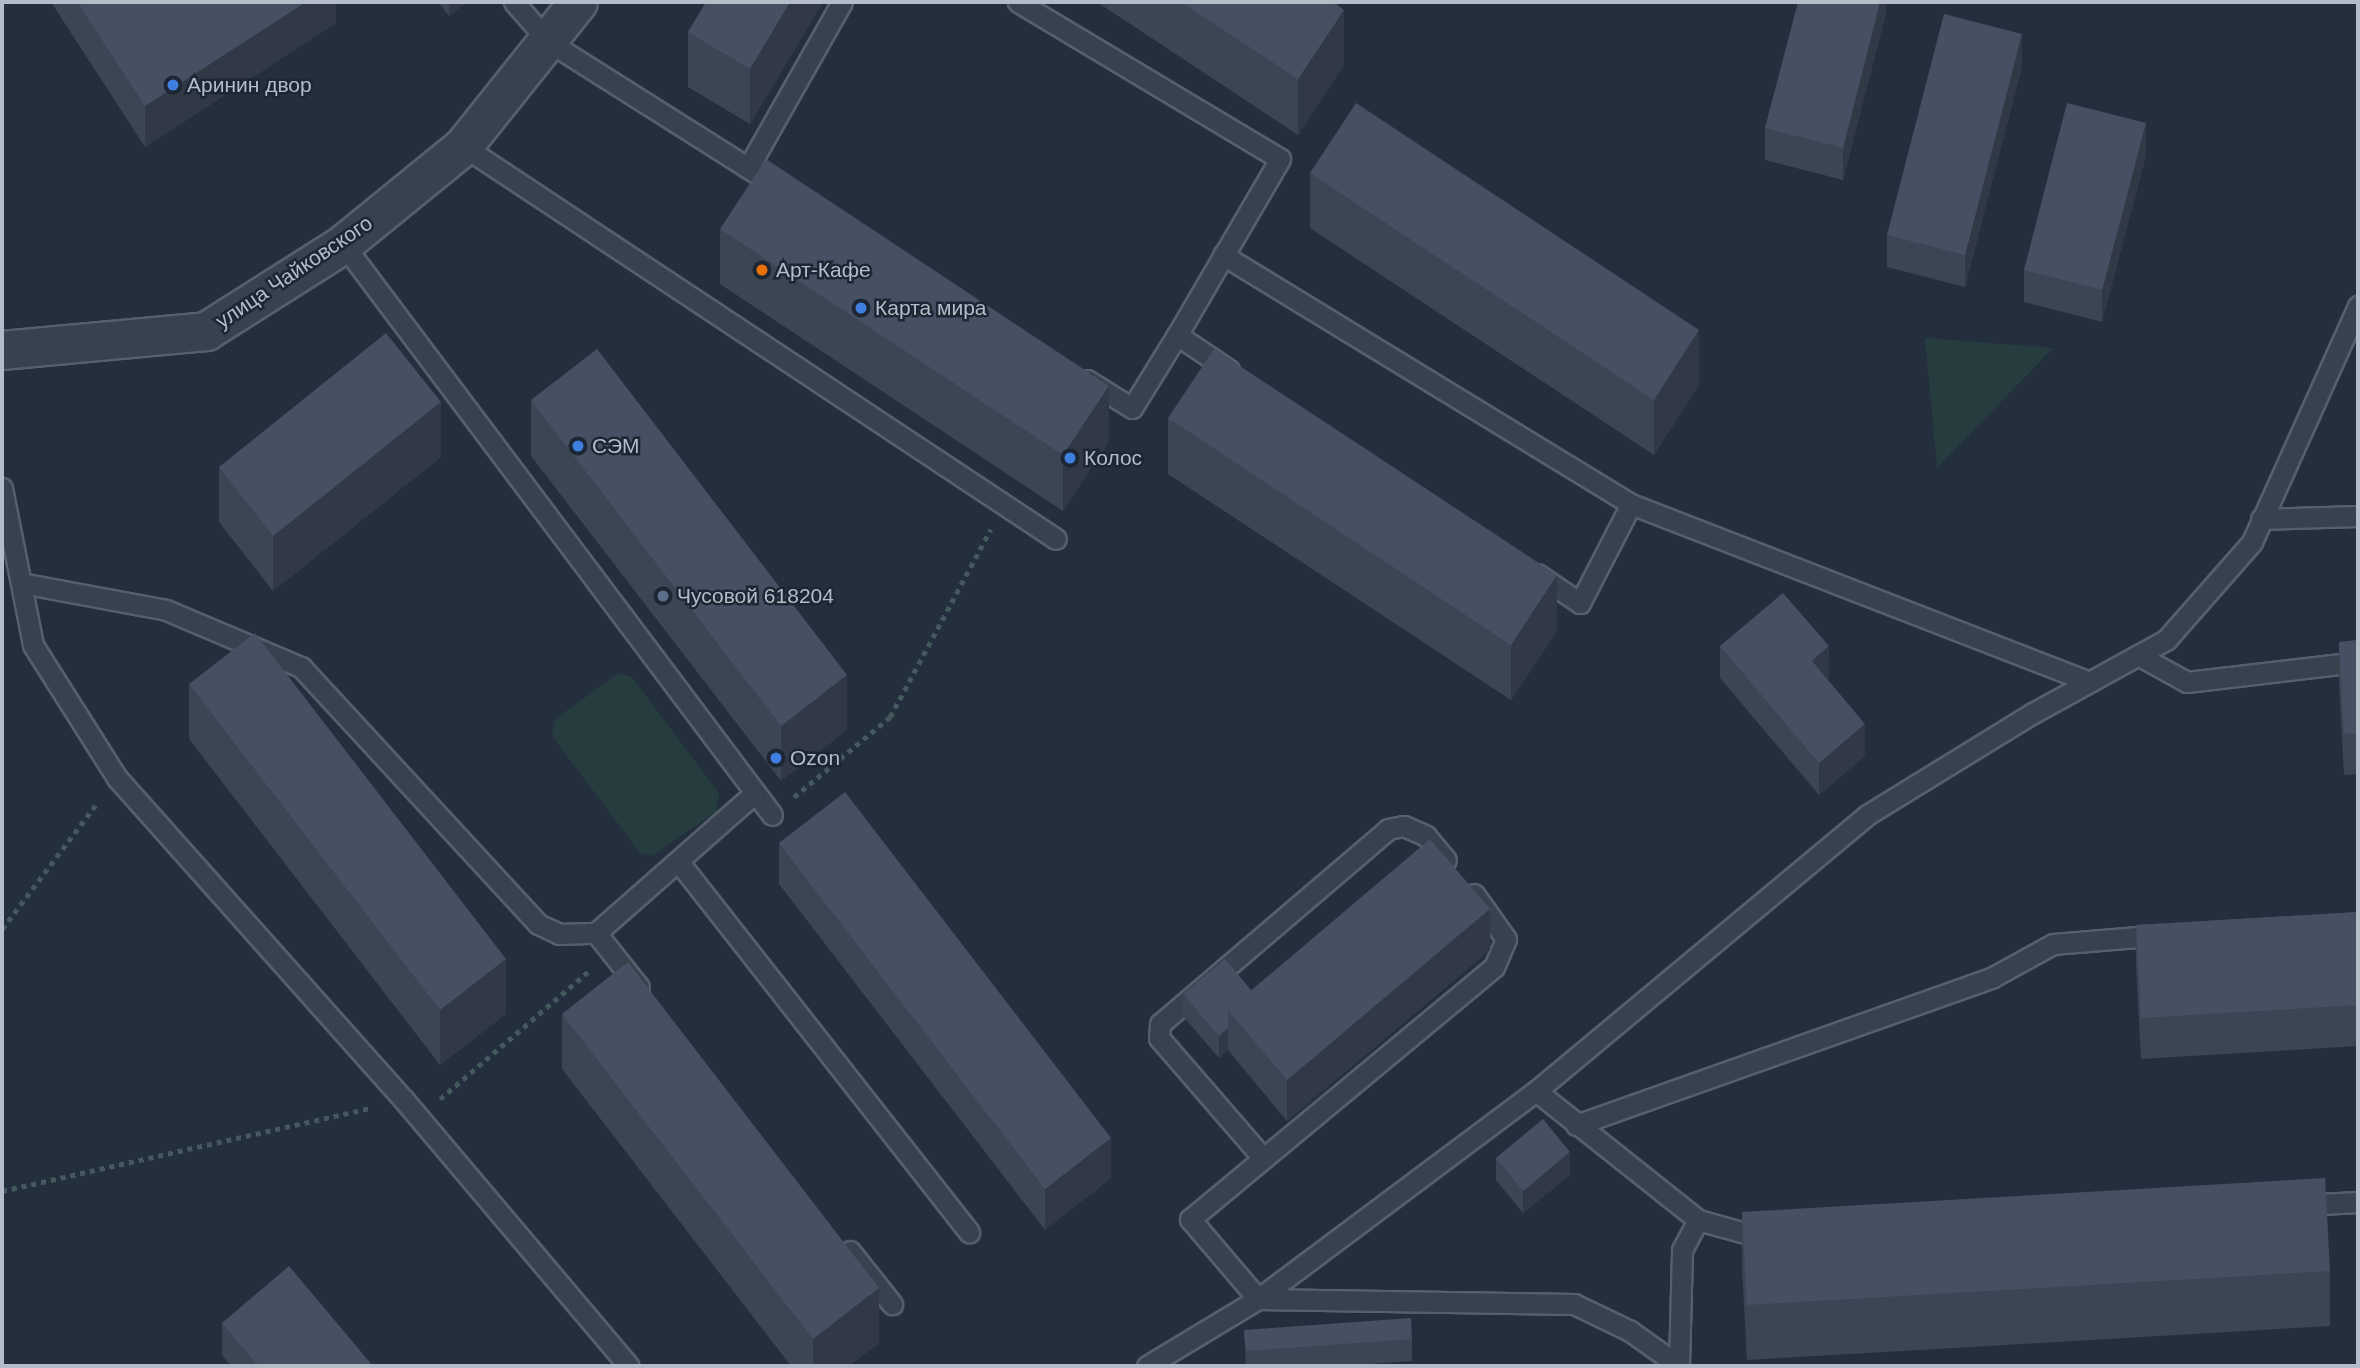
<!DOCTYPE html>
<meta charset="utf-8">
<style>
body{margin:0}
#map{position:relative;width:2360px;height:1368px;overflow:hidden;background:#242f3e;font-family:Helvetica,sans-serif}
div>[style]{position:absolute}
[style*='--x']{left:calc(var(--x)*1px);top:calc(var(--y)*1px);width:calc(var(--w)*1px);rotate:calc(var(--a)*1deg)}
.green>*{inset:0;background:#263c3f}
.path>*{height:4.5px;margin-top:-2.25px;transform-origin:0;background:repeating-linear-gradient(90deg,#44595c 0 5px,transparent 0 10px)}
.roads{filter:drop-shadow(2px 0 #565f6c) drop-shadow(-2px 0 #565f6c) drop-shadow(0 2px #565f6c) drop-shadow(0 -2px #565f6c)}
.service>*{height:19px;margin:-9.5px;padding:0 9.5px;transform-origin:9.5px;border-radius:9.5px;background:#38414e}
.minor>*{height:37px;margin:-18.5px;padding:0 18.5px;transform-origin:18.5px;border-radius:18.5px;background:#38414e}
.wall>*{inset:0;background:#3b4654}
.shaded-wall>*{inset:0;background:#303945}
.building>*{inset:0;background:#455162}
.dots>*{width:19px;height:19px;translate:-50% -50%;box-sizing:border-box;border:4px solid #1d2633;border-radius:50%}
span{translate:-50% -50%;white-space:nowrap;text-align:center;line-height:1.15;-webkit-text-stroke:5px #1d2633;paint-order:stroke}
.poi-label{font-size:21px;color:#b4bcc9}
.left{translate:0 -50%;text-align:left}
.street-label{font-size:21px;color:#b4bcc9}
.frame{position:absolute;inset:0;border:4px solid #b4bcc9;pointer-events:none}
</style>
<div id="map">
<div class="green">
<div style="clip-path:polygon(1925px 338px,2053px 348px,1937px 468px)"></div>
<div style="clip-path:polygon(619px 673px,632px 677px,719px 793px,716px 812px,652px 856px,640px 853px,552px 736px,555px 719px)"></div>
</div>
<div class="path">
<div style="--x:794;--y:797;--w:125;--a:-39.8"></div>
<div style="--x:890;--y:717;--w:213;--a:-61.8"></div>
<div style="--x:2;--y:929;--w:159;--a:-52.9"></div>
<div style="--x:440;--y:1099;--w:198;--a:-40.7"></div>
<div style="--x:2;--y:1191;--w:377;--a:-12.7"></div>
</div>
<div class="roads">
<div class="service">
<div style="--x:514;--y:2;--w:53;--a:48.8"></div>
<div style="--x:549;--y:42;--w:270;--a:32.3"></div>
<div style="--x:1018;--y:2;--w:305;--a:30.9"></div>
<div style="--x:1280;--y:159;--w:204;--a:120.3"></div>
<div style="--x:463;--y:146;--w:711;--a:33.53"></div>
<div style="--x:748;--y:168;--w:191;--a:-60.5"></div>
<div style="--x:343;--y:244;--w:714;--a:53.08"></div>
<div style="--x:1223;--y:255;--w:478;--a:31.4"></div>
<div style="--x:1631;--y:504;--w:491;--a:21.2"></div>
<div style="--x:1087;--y:380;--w:53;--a:31.9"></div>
<div style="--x:1132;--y:408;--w:86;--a:-58.3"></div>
<div style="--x:1177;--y:335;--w:63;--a:33.9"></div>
<div style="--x:2;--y:488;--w:160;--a:78.8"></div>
<div style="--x:33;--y:645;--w:157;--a:57.7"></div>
<div style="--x:117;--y:778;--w:431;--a:48.3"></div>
<div style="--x:404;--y:1100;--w:348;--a:49.8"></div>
<div style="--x:2261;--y:519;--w:97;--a:-1.8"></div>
<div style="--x:1537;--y:574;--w:52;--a:34"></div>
<div style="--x:1580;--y:603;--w:111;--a:-62.7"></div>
<div style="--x:21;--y:583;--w:147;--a:10.5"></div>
<div style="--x:166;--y:610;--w:147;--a:22.9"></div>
<div style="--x:301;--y:667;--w:350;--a:47.3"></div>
<div style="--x:538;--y:924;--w:23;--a:25"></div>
<div style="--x:559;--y:934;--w:37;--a:-2"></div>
<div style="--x:596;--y:933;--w:212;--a:-41.4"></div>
<div style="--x:2138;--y:655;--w:56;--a:28.9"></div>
<div style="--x:2187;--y:682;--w:172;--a:-6.7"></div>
<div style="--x:678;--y:861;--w:472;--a:51.9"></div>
<div style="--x:1474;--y:894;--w:55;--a:54.6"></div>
<div style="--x:1506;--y:939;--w:30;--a:113"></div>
<div style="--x:1494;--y:967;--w:395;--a:140.3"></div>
<div style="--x:1190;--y:1219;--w:105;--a:49.6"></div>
<div style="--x:1258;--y:1299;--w:316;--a:0.9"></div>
<div style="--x:1574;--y:1304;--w:62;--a:25.7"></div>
<div style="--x:1630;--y:1331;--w:60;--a:35.5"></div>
<div style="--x:596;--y:933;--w:69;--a:51.5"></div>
<div style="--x:1536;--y:1091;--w:207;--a:38.5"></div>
<div style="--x:1698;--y:1220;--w:56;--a:15.5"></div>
<div style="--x:1752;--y:1235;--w:16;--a:0"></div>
<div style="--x:1576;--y:1125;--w:442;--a:-19.5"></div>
<div style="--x:1993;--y:977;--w:68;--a:-28.8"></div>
<div style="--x:2053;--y:944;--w:109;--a:-4.7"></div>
<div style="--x:1263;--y:1158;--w:159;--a:-130.9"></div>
<div style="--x:1159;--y:1038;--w:14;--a:-86"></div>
<div style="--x:1160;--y:1024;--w:300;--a:-40.5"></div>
<div style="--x:1388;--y:829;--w:16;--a:-11"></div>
<div style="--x:1404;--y:826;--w:24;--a:24"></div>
<div style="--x:1426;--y:836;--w:31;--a:50"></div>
<div style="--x:2301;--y:1205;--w:57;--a:-3"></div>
<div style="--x:850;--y:1251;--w:68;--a:51.6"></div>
<div style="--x:1147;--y:1366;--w:130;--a:-31.1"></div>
<div style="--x:1258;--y:1299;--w:347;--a:-36.8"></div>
<div style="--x:1536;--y:1091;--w:431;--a:-39.8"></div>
<div style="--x:1867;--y:815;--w:195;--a:-31.6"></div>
<div style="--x:2033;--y:713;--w:152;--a:-28.8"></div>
<div style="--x:2166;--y:640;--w:130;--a:-48.7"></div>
<div style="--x:2252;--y:542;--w:259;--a:-65.8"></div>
<div style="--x:1679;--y:1366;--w:116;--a:-88.5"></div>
<div style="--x:1682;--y:1250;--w:34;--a:-62"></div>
</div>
<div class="minor">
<div style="--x:2;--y:350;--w:205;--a:-5.3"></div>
<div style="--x:206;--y:331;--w:162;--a:-32.4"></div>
<div style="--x:343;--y:244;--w:155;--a:-39.2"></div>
<div style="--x:463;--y:146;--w:184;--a:-51.4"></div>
</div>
</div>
<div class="wall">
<div style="clip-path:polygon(51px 2px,336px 2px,336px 23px,145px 147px)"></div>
<div style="clip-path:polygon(438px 2px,467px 2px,449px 16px)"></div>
<div style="clip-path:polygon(706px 2px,823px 2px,750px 124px,688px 87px,688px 32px)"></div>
<div style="clip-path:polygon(1097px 2px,1333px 2px,1344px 65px,1298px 135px)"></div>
<div style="clip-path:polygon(1886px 2px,1886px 13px,1843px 180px,1765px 160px,1765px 128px)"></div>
<div style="clip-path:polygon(2022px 66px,1965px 287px,1887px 267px,1887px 235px)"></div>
<div style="clip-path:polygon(2146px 155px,2102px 322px,2024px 302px,2024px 270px)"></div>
<div style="clip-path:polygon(1310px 173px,1699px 385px,1654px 455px,1310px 228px)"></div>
<div style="clip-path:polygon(720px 229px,1109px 441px,1063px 511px,720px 284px)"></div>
<div style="clip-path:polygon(531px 400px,847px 730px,781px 781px,531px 456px)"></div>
<div style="clip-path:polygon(1168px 418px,1557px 631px,1511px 700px,1168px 474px)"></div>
<div style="clip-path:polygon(441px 457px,273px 591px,219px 522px,219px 467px)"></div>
<div style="clip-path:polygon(2358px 640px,2358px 774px,2344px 775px,2339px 683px,2339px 642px)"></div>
<div style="clip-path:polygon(1720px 646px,1829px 678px,1827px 680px,1865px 756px,1819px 795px,1720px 678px)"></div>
<div style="clip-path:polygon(189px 684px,506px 1014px,440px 1065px,189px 739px)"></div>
<div style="clip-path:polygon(779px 843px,1111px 1178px,1045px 1230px,779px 884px)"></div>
<div style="clip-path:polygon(2358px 912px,2358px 1046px,2141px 1059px,2136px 966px,2136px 925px)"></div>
<div style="clip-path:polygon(1490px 950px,1287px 1121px,1228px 1050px,1219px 1058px,1183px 1016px,1183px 994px,1251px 990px)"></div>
<div style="clip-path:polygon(562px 1014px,879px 1343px,849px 1366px,791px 1366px,562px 1069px)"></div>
<div style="clip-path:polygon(1496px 1158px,1570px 1175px,1523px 1213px,1496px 1180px)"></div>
<div style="clip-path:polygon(1742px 1212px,2330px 1271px,2330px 1326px,1747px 1360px,1742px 1267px)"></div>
<div style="clip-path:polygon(222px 1323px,373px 1366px,231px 1366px,222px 1355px)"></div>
<div style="clip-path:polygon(1244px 1330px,1412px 1339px,1412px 1361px,1342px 1366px,1246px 1366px)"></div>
</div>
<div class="shaded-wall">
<div style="clip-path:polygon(306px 2px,336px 2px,336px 23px,145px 147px,145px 106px)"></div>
<div style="clip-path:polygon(449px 2px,467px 2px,449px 16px)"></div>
<div style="clip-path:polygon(790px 2px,823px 2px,750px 124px,750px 69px)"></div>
<div style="clip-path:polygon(1880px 2px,1886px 2px,1886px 13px,1843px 180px,1843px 148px)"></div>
<div style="clip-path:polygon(1344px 10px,1344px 65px,1298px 135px,1298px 79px)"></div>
<div style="clip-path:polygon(2022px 34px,2022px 66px,1965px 287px,1965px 255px)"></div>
<div style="clip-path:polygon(2146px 123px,2146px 155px,2102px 322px,2102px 290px)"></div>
<div style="clip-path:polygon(1699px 330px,1699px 385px,1654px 455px,1654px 400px)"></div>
<div style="clip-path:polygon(1109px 386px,1109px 441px,1063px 511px,1063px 455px)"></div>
<div style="clip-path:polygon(441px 402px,441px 457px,273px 591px,273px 536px)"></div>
<div style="clip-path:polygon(1557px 575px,1557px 631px,1511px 700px,1511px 645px)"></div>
<div style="clip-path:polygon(1829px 646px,1829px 678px,1812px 693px,1812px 661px)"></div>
<div style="clip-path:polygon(847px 675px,847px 730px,781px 781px,781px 726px)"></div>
<div style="clip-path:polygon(1865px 724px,1865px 756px,1819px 795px,1819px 763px)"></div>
<div style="clip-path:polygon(1490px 909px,1490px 950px,1287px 1121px,1287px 1080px)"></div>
<div style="clip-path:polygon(506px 959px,506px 1014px,440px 1065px,440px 1010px)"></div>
<div style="clip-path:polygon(1228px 1028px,1228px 1050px,1219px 1058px,1219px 1036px)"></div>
<div style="clip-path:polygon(1111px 1138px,1111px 1178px,1045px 1230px,1045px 1189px)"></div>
<div style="clip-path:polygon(1570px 1152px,1570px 1175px,1523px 1213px,1523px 1191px)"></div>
<div style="clip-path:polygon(879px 1288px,879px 1343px,849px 1366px,813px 1366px,813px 1339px)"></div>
</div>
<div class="building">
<div style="clip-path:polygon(77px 2px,306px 2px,145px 106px)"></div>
<div style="clip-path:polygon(706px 2px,790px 2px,750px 69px,688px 32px)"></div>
<div style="clip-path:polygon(1181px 2px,1333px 2px,1344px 10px,1298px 79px)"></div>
<div style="clip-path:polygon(1798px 2px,1880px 2px,1843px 148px,1765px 128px)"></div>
<div style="clip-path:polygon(1944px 14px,2022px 34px,1965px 255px,1887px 235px)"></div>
<div style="clip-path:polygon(1356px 103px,1699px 330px,1654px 400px,1310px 173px)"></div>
<div style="clip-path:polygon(2067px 103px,2146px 123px,2102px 290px,2024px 270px)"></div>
<div style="clip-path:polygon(766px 159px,1109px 386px,1063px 455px,720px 229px)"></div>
<div style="clip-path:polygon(386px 333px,441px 402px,273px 536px,219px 467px)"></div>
<div style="clip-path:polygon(597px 349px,847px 675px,781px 726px,531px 400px)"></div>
<div style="clip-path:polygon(1214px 349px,1557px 575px,1511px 645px,1168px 418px)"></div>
<div style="clip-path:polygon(1783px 593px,1829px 646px,1812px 661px,1865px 724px,1819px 763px,1720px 646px)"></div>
<div style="clip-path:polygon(255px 633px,506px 959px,440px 1010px,189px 684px)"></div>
<div style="clip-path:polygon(2358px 640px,2358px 733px,2344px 734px,2339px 642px)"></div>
<div style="clip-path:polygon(845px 792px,1111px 1138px,1045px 1189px,779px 843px)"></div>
<div style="clip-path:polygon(1430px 839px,1490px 909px,1287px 1080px,1228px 1010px)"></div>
<div style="clip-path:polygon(2358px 912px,2358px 1005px,2141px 1018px,2136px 925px)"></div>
<div style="clip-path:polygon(1225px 959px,1251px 990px,1228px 1010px,1228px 1028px,1219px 1036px,1183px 994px)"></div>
<div style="clip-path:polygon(628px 962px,879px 1288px,813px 1339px,562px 1014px)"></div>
<div style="clip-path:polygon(1543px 1119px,1570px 1152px,1523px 1191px,1496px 1158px)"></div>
<div style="clip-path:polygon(2325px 1178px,2330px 1271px,1747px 1305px,1742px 1212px)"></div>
<div style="clip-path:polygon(289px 1266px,373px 1366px,258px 1366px,222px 1323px)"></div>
<div style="clip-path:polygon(1411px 1318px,1412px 1339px,1246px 1351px,1244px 1330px)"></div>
</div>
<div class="dots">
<div style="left:173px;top:85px;background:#3f7fe0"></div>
<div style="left:762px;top:270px;background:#e8710a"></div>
<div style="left:861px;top:308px;background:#3f7fe0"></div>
<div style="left:578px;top:446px;background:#3f7fe0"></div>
<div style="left:1070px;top:458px;background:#3f7fe0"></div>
<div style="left:663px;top:596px;background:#5c6f8a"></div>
<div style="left:776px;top:758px;background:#3f7fe0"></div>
</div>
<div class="poi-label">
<span class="left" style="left:187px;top:85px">Аринин двор</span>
<span class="left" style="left:776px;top:270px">Арт-Кафе</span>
<span class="left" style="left:875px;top:308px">Карта мира</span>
<span class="left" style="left:592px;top:446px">СЭМ</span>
<span class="left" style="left:1084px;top:458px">Колос</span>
<span class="left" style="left:677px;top:596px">Чусовой 618204</span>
<span class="left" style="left:790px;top:758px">Ozon</span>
</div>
<div class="street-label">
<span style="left:294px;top:272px;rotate:-34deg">улица Чайковского</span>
</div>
<div class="frame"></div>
</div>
